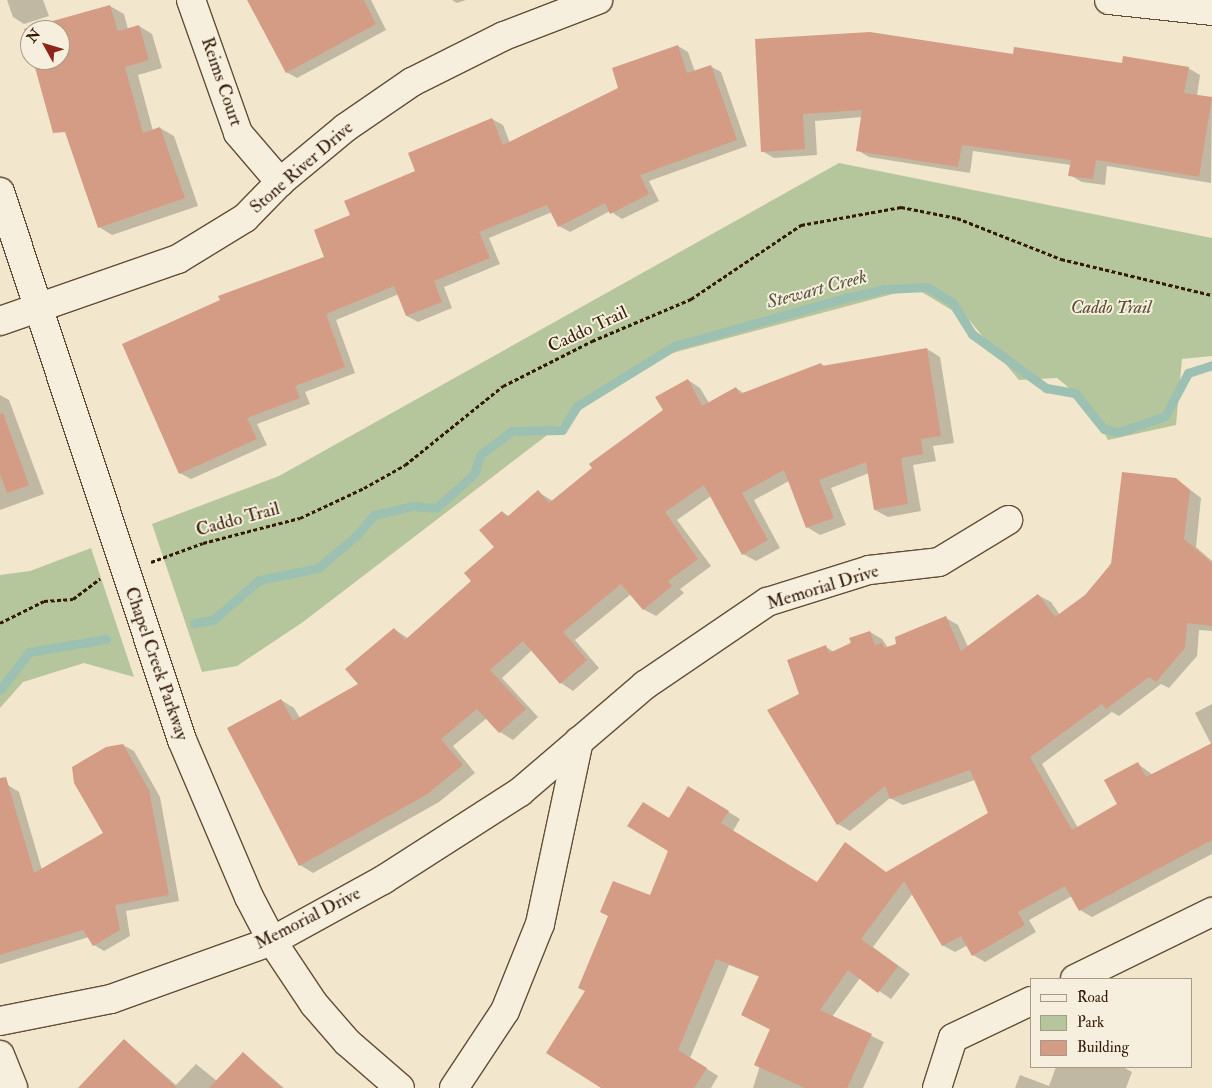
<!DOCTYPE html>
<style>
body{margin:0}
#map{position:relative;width:1212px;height:1088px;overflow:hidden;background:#f2e6cd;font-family:"IM FELL Double Pica",serif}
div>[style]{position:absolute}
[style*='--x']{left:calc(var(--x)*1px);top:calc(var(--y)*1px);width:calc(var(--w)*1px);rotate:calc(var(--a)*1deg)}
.green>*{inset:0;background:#b6c69c}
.shadow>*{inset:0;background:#0003}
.stream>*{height:9px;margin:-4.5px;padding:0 4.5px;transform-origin:4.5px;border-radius:4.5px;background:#9cc0b1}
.building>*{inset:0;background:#d49c85}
.path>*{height:3px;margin-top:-1.5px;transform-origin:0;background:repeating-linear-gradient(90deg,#321b05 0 4px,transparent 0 6.5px)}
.roads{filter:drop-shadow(1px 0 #624e37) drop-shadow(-1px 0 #624e37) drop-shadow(0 1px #624e37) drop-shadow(0 -1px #624e37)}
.street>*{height:28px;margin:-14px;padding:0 14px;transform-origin:14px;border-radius:14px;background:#f7efde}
.secondary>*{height:28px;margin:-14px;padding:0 14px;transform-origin:14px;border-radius:14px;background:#f7efde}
span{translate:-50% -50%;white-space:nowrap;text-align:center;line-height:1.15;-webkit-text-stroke:4px #f7efde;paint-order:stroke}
.street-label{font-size:18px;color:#321b05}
.park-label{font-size:18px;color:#5a4e32;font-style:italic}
.water-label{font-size:19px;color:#575541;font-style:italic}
.legend{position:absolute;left:1030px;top:978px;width:162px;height:90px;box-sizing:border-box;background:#f7efde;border:1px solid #a89a87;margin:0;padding:6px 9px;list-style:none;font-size:15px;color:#321b05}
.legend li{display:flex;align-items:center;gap:10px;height:25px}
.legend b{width:25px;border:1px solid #a89a87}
.north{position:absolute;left:20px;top:20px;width:50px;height:50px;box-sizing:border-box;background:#f7efde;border:1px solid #a89a87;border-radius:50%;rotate:309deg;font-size:14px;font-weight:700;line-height:20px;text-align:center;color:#321b05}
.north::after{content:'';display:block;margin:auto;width:18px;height:22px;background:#8f2418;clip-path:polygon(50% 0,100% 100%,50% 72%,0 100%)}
</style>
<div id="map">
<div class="green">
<div style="clip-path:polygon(839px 163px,1212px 238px,1212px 356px,1182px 359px,1176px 425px,1108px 440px,1090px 405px,1057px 378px,1019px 380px,970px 321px,915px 288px,661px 356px,580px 410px,303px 622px,237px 666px,202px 672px,152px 524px,279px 476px)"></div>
<div style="clip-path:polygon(91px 548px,134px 677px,84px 663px,23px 682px,0 708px,0 575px,30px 571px)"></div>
</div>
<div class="shadow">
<div style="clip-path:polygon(7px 0,43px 0,49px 16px,24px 24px,13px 17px)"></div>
<div style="clip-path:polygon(248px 0,371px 0,386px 30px,297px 78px,286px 72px)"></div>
<div style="clip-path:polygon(452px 0,466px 0,457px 3px)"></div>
<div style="clip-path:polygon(110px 6px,124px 14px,128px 29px,139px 26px,152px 34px,162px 68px,138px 75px,153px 131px,160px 128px,174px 136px,198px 206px,112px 235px,99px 227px,64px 127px,34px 60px,60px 60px,60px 30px,30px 30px,30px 46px,26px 30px)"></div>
<div style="clip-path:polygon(678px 46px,688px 52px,695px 72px,710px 66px,721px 72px,747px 146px,649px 181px,659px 201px,622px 219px,610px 211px,570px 232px,559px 226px,552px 212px,489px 238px,500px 264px,444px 287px,452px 308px,418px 322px,407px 316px,399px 294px,336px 320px,355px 373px,305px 392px,310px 404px,257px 424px,267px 445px,191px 479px,180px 473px,352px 216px,492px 119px,503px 125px,510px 143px,620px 88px)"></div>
<div style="clip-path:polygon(757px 54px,1014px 56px,1188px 68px,1200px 75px,1197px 96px,1212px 99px,1211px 183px,1107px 166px,1105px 185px,1082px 182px,1070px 175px,1071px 165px,973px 151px,970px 173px,869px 157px,857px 150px,862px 117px,815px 121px,817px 155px,774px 158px,762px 151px)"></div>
<div style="clip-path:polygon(927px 349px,940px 357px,954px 443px,933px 446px,936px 461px,913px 465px,921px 511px,888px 517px,875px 510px,869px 473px,831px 488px,846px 525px,820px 535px,807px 527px,789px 481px,754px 500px,780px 548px,756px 561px,743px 554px,711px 496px,677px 520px,711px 566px,680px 589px,684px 593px,656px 616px,643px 609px,631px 594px,575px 640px,599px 668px,573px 691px,561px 683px,532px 650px,502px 678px,538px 717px,513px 740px,500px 732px,487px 718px,453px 746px,475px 773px,439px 802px,313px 873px,300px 865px,281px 700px,294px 708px,300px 718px,359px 684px,394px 629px,409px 639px,473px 581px,496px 547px,502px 512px,509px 516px,538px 492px,553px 501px,665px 411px,688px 380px,700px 388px,709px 403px,736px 388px,745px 394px,821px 364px,826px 367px)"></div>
<div style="clip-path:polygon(0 395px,9px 400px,44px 494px,0 510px)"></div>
<div style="clip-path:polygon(1176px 479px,1201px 498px,1196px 547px,1212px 561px,1212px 631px,1199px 630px,1197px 656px,1169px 688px,1161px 684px,1119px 716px,1112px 712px,1042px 764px,1078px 828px,1119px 804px,1138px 764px,1153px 775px,1211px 744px,1195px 713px,1212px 704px,1212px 854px,1092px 917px,1080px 910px,1072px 896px,1029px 920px,1036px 932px,985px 962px,973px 955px,968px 945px,955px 952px,942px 945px,913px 893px,873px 947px,910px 974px,891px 999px,860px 978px,832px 1017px,884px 1042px,863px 1088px,753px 1088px,771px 1030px,742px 1015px,760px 977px,729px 965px,690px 1058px,718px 1076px,711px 1088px,603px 1088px,651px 897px,670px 851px,670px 819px,701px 795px,740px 819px,733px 831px,817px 883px,846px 844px,887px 873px,989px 814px,975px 780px,903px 805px,890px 798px,850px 831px,838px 824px,801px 694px,826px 647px,834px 652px,870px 632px,882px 639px,888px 648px,946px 618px,958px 625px,968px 647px,1038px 595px,1051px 602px,1060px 615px,1086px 596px)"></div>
<div style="clip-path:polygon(123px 745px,134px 751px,160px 797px,179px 901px,126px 911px,130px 936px,104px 951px,94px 945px,89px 937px,0 964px,0 788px,8px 785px,19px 792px,42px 870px,105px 833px)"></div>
<div style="clip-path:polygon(124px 1040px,176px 1085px,196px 1064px,217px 1081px,243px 1053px,284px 1088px,80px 1088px)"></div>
<div style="clip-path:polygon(1056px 1067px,1123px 1067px,1132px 1072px,1126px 1088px,1015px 1088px,1020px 1075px,1049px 1086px)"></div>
</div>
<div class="stream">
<div style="--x:194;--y:623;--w:19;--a:-9"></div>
<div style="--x:213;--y:620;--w:61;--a:-41"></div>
<div style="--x:259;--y:580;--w:60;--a:-11.5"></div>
<div style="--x:318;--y:568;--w:51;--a:-40.2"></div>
<div style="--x:357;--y:535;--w:26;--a:-50"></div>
<div style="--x:374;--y:515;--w:39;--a:-13"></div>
<div style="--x:412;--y:506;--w:24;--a:5"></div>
<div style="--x:436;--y:508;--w:51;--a:-41.8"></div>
<div style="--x:474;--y:474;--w:20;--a:-72"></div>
<div style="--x:480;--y:455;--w:40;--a:-37"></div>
<div style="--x:512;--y:431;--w:50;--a:-1.1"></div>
<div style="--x:562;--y:430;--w:28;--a:-58"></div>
<div style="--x:577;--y:406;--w:114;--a:-31.7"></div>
<div style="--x:674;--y:346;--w:178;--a:-15.7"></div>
<div style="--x:845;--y:298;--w:41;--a:-12.7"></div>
<div style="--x:885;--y:289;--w:42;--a:-2.7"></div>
<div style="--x:927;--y:287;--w:29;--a:31"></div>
<div style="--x:952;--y:302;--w:38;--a:58"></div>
<div style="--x:972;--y:334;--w:92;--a:36.1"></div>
<div style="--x:1046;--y:388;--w:29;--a:10"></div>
<div style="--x:1075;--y:393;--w:46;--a:51.1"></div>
<div style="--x:1104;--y:429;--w:15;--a:11"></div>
<div style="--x:1119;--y:432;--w:49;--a:-19.2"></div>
<div style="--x:1165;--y:416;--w:49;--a:-61.9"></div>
<div style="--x:1188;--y:373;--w:25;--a:-18"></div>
<div style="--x:0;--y:690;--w:48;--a:-52.7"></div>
<div style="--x:29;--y:652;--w:78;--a:-9.6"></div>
</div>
<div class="building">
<div style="clip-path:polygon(247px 0,364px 0,376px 24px,286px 73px)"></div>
<div style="clip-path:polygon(110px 5px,118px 31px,139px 25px,149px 60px,125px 67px,143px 133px,160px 127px,185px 198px,98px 228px,65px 132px,53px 133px,33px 60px,60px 60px,60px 30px,30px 30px,30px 50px,24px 29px)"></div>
<div style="clip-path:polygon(870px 32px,1013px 54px,1014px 47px,1122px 63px,1123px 56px,1189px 67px,1184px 93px,1212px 97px,1199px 177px,1096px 160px,1093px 179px,1068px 176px,1071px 160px,962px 145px,958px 167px,856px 151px,862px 110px,803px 114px,805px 149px,761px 152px,755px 39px)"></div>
<div style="clip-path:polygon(678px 45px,687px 73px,711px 65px,737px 140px,640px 175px,649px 194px,610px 214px,605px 203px,558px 227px,547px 205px,479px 232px,490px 258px,434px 281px,442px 302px,406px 316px,394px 286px,326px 314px,345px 367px,295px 386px,300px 398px,247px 418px,257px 439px,179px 474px,122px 344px,220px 300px,218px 296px,324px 257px,314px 230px,350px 215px,344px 201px,415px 171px,408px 153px,492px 118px,503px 145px,618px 88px,612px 68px)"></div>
<div style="clip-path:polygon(927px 348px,941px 436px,921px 439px,923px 454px,901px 458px,908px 504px,874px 510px,866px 462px,819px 480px,834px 518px,806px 528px,784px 470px,742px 493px,768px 540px,742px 555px,704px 485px,665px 512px,698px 559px,668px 581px,672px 586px,643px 610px,621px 584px,563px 632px,587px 660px,560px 684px,523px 641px,490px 670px,526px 709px,499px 733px,477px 709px,441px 739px,463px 765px,426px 795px,299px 866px,227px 728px,281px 699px,293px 721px,358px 684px,345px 669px,394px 628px,405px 640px,471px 581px,464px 573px,494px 547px,479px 530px,502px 511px,507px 517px,538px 490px,549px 503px,592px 468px,589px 464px,663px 410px,655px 397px,688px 379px,702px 406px,736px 387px,740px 394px,821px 363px,822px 366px)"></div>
<div style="clip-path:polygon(3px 413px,29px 485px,7px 493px,0 474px,0 414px)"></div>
<div style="clip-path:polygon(1122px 472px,1176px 478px,1190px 490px,1184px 539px,1212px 563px,1212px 626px,1187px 623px,1185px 648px,1156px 682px,1149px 677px,1106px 709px,1102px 704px,1030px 757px,1072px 830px,1117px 804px,1104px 780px,1138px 762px,1146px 777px,1212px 743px,1212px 840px,1079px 911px,1065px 886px,1018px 912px,1025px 925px,972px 956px,961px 936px,942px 946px,904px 881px,861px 939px,898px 966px,878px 993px,848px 970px,820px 1010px,872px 1034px,847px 1088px,805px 1088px,754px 1065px,770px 1029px,741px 1015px,759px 976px,716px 959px,678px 1050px,707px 1068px,694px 1088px,601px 1088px,546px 1053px,585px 991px,578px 988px,608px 916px,600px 912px,613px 881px,650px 895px,668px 851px,627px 826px,643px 802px,669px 818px,688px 786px,729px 811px,721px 823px,817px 882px,845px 842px,886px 872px,988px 813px,970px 770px,890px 799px,885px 786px,837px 825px,767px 710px,799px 694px,787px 660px,826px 645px,829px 653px,851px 643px,849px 638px,870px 631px,875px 645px,882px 643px,884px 648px,896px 644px,895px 637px,946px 616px,961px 651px,1038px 594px,1055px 617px,1085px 595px,1111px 564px)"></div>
<div style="clip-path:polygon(123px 744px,149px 790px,169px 895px,115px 905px,120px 930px,93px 946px,83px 930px,0 955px,0 778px,6px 777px,34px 873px,103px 833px,74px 783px,72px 767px,106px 747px)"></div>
<div style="clip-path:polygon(124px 1039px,177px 1088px,78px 1088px)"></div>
<div style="clip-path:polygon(243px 1052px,282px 1088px,209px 1088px)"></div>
</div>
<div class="path">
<div style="--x:151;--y:562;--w:55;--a:-20.1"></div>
<div style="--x:203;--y:543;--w:100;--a:-14.5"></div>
<div style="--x:300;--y:518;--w:71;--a:-25.1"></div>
<div style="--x:364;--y:488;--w:47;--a:-29.3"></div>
<div style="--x:405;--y:465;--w:126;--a:-38.9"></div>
<div style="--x:503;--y:386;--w:100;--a:-26.8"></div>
<div style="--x:592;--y:341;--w:108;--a:-23"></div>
<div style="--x:691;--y:299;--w:133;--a:-33.9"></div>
<div style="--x:801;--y:225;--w:102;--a:-10.2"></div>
<div style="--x:901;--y:207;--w:57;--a:11.1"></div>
<div style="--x:957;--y:218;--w:112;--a:21.5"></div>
<div style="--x:1061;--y:259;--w:155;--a:13.4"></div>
<div style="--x:0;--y:623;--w:49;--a:-26.6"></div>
<div style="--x:44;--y:601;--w:29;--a:-4"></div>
<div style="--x:73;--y:599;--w:34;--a:-37"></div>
</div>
<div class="roads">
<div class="street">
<div style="--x:191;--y:0;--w:141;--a:70.5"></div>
<div style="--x:238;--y:133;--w:65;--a:49.4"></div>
<div style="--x:1109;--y:0;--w:104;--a:6.1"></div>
<div style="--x:0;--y:321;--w:188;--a:-19.2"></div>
<div style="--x:178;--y:259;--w:79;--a:-31.5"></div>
<div style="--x:245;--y:218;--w:50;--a:-45.8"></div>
<div style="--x:280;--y:182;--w:85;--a:-39.7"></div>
<div style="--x:345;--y:128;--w:81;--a:-34.5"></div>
<div style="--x:412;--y:82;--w:103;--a:-26.6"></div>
<div style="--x:504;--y:36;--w:101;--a:-21"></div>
<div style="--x:1075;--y:979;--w:153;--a:-26.1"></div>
<div style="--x:0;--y:1021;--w:113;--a:-11.2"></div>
<div style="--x:111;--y:999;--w:171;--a:-19.8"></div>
<div style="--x:272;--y:941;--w:127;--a:-28.8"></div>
<div style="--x:383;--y:880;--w:163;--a:-32.7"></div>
<div style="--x:520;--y:792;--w:165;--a:-40.6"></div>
<div style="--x:645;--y:685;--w:148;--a:-34.2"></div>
<div style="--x:767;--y:602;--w:107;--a:-17.4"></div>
<div style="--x:869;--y:570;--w:70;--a:-6.5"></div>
<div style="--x:939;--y:562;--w:81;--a:-31.3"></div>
<div style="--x:0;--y:1055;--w:35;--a:68"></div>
<div style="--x:454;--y:1088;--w:92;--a:-56.5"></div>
<div style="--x:505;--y:1011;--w:94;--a:-68.1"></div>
<div style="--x:540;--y:924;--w:187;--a:-78"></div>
<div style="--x:937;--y:1088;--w:52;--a:-72.3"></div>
<div style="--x:953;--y:1038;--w:86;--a:-25.4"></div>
</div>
<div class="secondary">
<div style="--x:0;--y:192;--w:577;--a:71.63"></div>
<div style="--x:182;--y:740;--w:171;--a:66.9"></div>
<div style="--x:249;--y:897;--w:50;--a:62.4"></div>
<div style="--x:272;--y:941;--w:76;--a:56.3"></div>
<div style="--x:314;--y:1004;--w:50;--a:49"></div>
<div style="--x:347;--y:1042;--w:70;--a:41"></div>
</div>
</div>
<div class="street-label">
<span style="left:221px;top:82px;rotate:71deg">Reims Court</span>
<span style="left:302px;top:168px;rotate:-41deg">Stone River Drive</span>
<span style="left:588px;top:330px;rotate:-25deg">Caddo Trail</span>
<span style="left:238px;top:520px;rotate:-15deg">Caddo Trail</span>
<span style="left:823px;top:588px;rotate:-17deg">Memorial Drive</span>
<span style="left:156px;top:664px;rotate:71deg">Chapel Creek Parkway</span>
<span style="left:308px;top:919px;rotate:-27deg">Memorial Drive</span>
</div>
<div class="park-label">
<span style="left:1111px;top:308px">Caddo Trail</span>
</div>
<div class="water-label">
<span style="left:817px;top:290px;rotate:-15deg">Stewart Creek</span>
</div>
<ul class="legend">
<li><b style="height:6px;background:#f7efde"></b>Road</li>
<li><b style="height:14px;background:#b6c69c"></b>Park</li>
<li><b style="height:14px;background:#d49c85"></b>Building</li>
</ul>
<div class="north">N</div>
</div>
